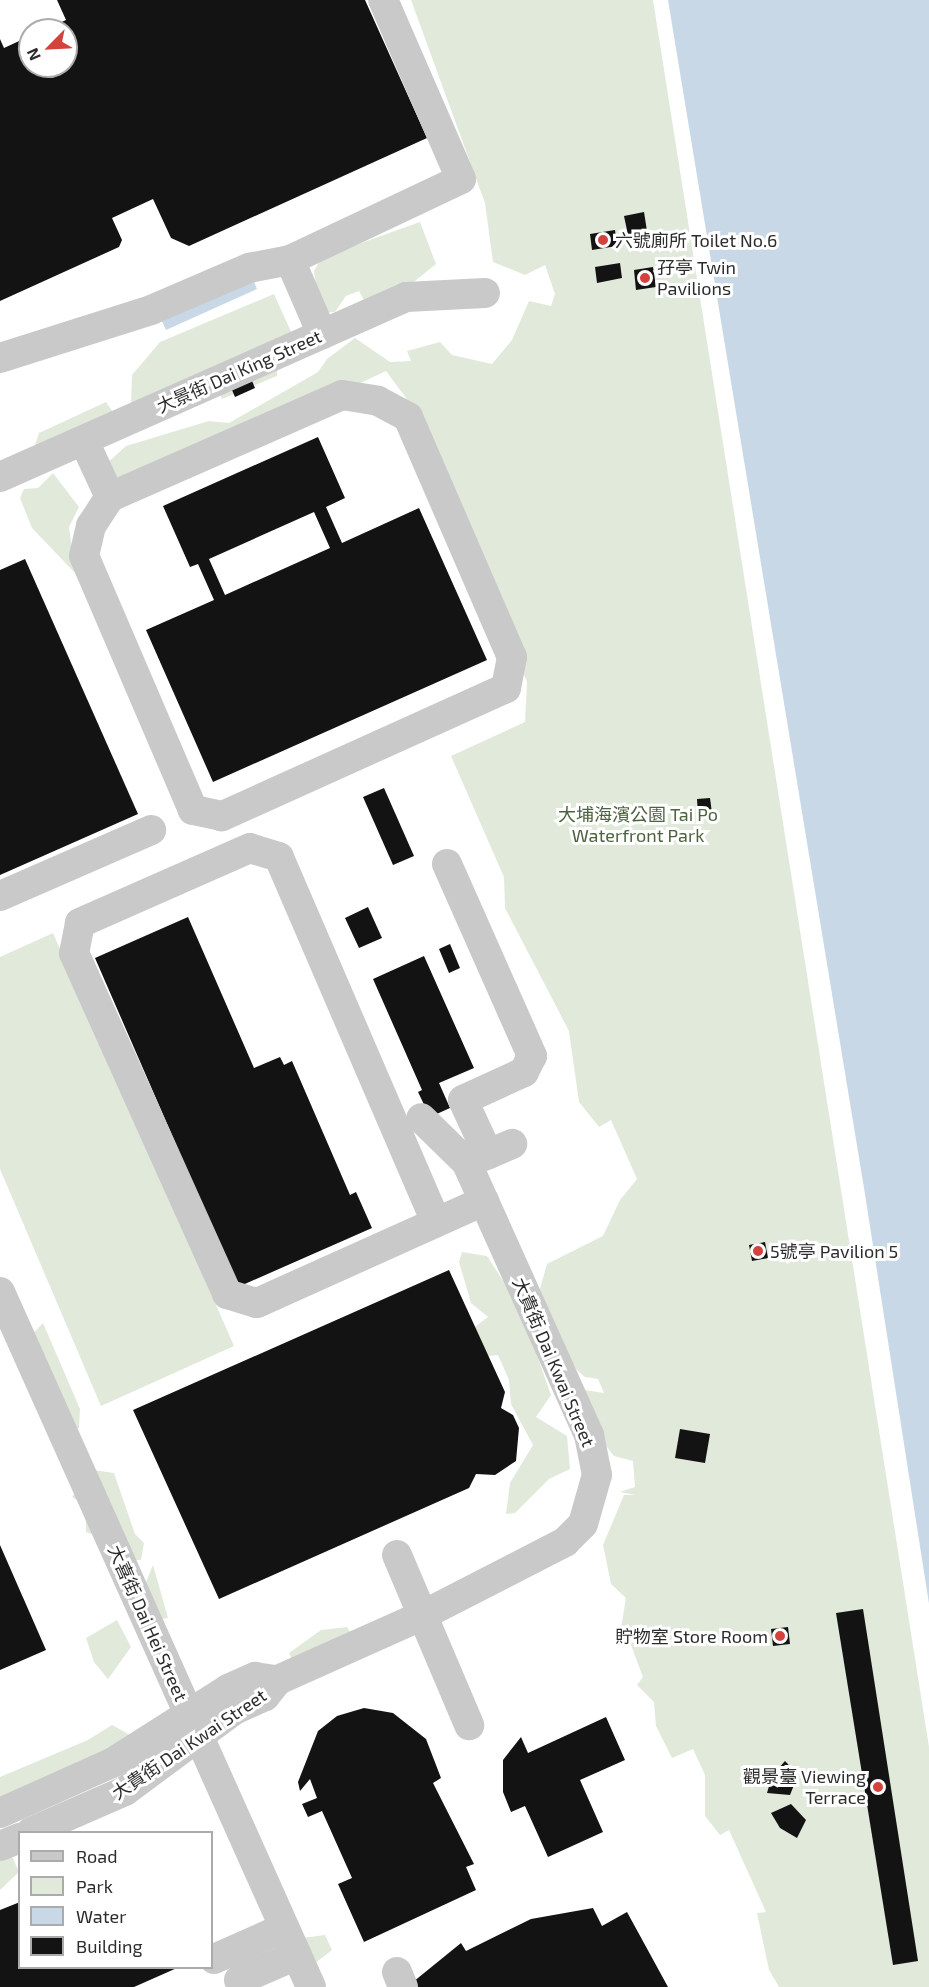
<!DOCTYPE html>
<meta charset="utf-8">
<style>
body{margin:0}
#map{position:relative;width:929px;height:1987px;overflow:hidden;background:#fff;font-family:"Exo 2","Noto Sans TC",sans-serif}
div>[style]{position:absolute}
[style*='--x']{left:calc(var(--x)*1px);top:calc(var(--y)*1px);width:calc(var(--w)*1px);rotate:calc(var(--a)*1deg)}
.green>*{inset:0;background:#e1e9db}
.water>*{inset:0;background:#c9d8e7}
.building>*{inset:0;background:#131313}
.minor>*{height:30px;margin:-15px;padding:0 15px;transform-origin:15px;border-radius:15px;background:#c9c9c9}
.dots>*{width:16px;height:16px;translate:-50% -50%;box-sizing:border-box;border:3px solid #fff;border-radius:50%}
span{translate:-50% -50%;white-space:nowrap;text-align:center;line-height:1.15;-webkit-text-stroke:6px #fff;paint-order:stroke}
.poi-label{font-size:18px;color:#2c2c2c}
.left{translate:0 -50%;text-align:left}
.right{translate:-100% -50%;text-align:right}
.street-label{font-size:18px;color:#2c2c2c}
.park-label{font-size:18px;color:#4c633e}
.legend{position:absolute;left:18px;top:1831px;width:195px;height:138px;box-sizing:border-box;background:#fff;border:2px solid #ababab;margin:0;padding:8px 10px;list-style:none;font-size:18px;color:#2c2c2c}
.legend li{display:flex;align-items:center;gap:12px;height:30px}
.legend b{width:30px;border:2px solid #ababab}
.north{position:absolute;left:18px;top:18px;width:60px;height:60px;box-sizing:border-box;background:#fff;border:2px solid #ababab;border-radius:50%;rotate:246deg;font-size:16px;font-weight:700;line-height:24px;text-align:center;color:#2c2c2c}
.north::after{content:'';display:block;margin:auto;width:21px;height:27px;background:#d4423e;clip-path:polygon(50% 0,100% 100%,50% 72%,0 100%)}
</style>
<div id="map">
<div class="green">
<div style="clip-path:polygon(411px 0,653px 0,929px 1747px,929px 1987px,779px 1987px,769px 1970px,757px 1913px,766px 1912px,729px 1830px,720px 1835px,705px 1816px,705px 1775px,693px 1749px,672px 1758px,656px 1726px,654px 1702px,637px 1685px,643px 1677px,631px 1645px,620px 1634px,626px 1598px,611px 1584px,603px 1545px,624px 1495px,635px 1495px,620px 1492px,635px 1487px,633px 1461px,614px 1456px,604px 1443px,584px 1390px,604px 1393px,598px 1379px,585px 1377px,529px 1328px,547px 1264px,603px 1236px,620px 1200px,637px 1179px,611px 1120px,599px 1127px,579px 1102px,569px 1031px,505px 908px,504px 877px,451px 756px,525px 722px,527px 682px,412px 406px,386px 371px,116px 498px,106px 464px,126px 446px,209px 421px,229px 423px,318px 372px,327px 359px,355px 338px,390px 362px,411px 361px,407px 351px,440px 342px,452px 355px,492px 364px,512px 340px,529px 301px,551px 306px,555px 294px,545px 265px,525px 275px,493px 262px,485px 203px)"></div>
<div style="clip-path:polygon(420px 222px,436px 264px,415px 281px,366px 304px,359px 291px,346px 296px,335px 312px,320px 313px,314px 271px,322px 257px)"></div>
<div style="clip-path:polygon(274px 294px,292px 334px,278px 340px,277px 376px,222px 399px,211px 376px,131px 406px,132px 375px,160px 342px)"></div>
<div style="clip-path:polygon(106px 402px,128px 434px,34px 448px,39px 433px)"></div>
<div style="clip-path:polygon(53px 473px,79px 507px,69px 527px,75px 573px,32px 528px,20px 498px,24px 489px,38px 488px)"></div>
<div style="clip-path:polygon(53px 933px,234px 1346px,101px 1406px,0 1169px,0 957px)"></div>
<div style="clip-path:polygon(462px 1252px,487px 1256px,520px 1307px,551px 1395px,536px 1417px,567px 1436px,570px 1469px,549px 1479px,515px 1513px,506px 1514px,510px 1483px,533px 1445px,511px 1404px,509px 1380px,498px 1355px,480px 1357px,469px 1331px,488px 1317px,471px 1303px,459px 1262px)"></div>
<div style="clip-path:polygon(43px 1323px,80px 1409px,79px 1428px,50px 1433px,28px 1339px)"></div>
<div style="clip-path:polygon(93px 1470px,114px 1473px,135px 1534px,144px 1543px,141px 1560px,113px 1560px,103px 1538px,86px 1532px,86px 1506px,72px 1497px)"></div>
<div style="clip-path:polygon(153px 1565px,168px 1618px,137px 1623px,146px 1582px)"></div>
<div style="clip-path:polygon(117px 1620px,131px 1647px,108px 1679px,94px 1662px,86px 1638px)"></div>
<div style="clip-path:polygon(347px 1627px,358px 1645px,298px 1674px,289px 1653px,321px 1630px)"></div>
<div style="clip-path:polygon(112px 1725px,141px 1741px,0 1817px,0 1777px,88px 1740px)"></div>
<div style="clip-path:polygon(12px 1856px,19px 1872px,0 1890px,0 1861px)"></div>
<div style="clip-path:polygon(325px 1935px,332px 1950px,314px 1964px,302px 1938px)"></div>
</div>
<div class="water">
<div style="clip-path:polygon(668px 0,929px 0,929px 1604px,864px 1188px)"></div>
<div style="clip-path:polygon(252px 277px,257px 289px,166px 330px,161px 319px)"></div>
</div>
<div class="building">
<div style="clip-path:polygon(57px 0,365px 0,427px 138px,189px 246px,171px 238px,153px 199px,112px 218px,122px 240px,119px 247px,0 301px,0 39px,4px 48px,30px 36px,30px 66px,66px 66px,66px 30px,44px 30px,66px 20px)"></div>
<div style="clip-path:polygon(644px 212px,647px 231px,628px 235px,624px 216px)"></div>
<div style="clip-path:polygon(615px 230px,617px 246px,592px 250px,590px 234px)"></div>
<div style="clip-path:polygon(620px 263px,622px 278px,597px 283px,595px 267px)"></div>
<div style="clip-path:polygon(653px 267px,656px 287px,636px 290px,634px 270px)"></div>
<div style="clip-path:polygon(252px 381px,255px 388px,235px 397px,232px 390px)"></div>
<div style="clip-path:polygon(evenodd,318px 437px,345px 498px,326px 507px,342px 543px,419px 508px,487px 660px,213px 782px,146px 630px,214px 600px,198px 564px,190px 567px,163px 506px,318px 437px,314px 512px,330px 548px,225px 595px,209px 559px,314px 512px)"></div>
<div style="clip-path:polygon(25px 559px,138px 814px,0 875px,0 570px)"></div>
<div style="clip-path:polygon(384px 788px,414px 856px,393px 865px,363px 797px)"></div>
<div style="clip-path:polygon(710px 798px,712px 813px,698px 814px,697px 799px)"></div>
<div style="clip-path:polygon(368px 907px,382px 938px,359px 948px,345px 918px)"></div>
<div style="clip-path:polygon(188px 917px,254px 1068px,280px 1057px,284px 1065px,292px 1061px,350px 1195px,356px 1192px,372px 1228px,238px 1287px,95px 958px)"></div>
<div style="clip-path:polygon(450px 944px,460px 968px,449px 973px,439px 949px)"></div>
<div style="clip-path:polygon(424px 956px,474px 1068px,439px 1083px,450px 1108px,430px 1117px,418px 1092px,422px 1090px,373px 979px)"></div>
<div style="clip-path:polygon(765px 1242px,768px 1258px,752px 1261px,749px 1245px)"></div>
<div style="clip-path:polygon(449px 1270px,505px 1392px,501px 1408px,513px 1415px,519px 1428px,516px 1461px,495px 1475px,476px 1474px,469px 1488px,219px 1599px,133px 1410px)"></div>
<div style="clip-path:polygon(680px 1429px,710px 1434px,705px 1463px,675px 1458px)"></div>
<div style="clip-path:polygon(0 1545px,46px 1650px,0 1670px)"></div>
<div style="clip-path:polygon(863px 1609px,918px 1961px,893px 1965px,836px 1613px)"></div>
<div style="clip-path:polygon(788px 1627px,790px 1644px,773px 1646px,771px 1629px)"></div>
<div style="clip-path:polygon(364px 1708px,393px 1713px,426px 1739px,441px 1778px,433px 1783px,474px 1864px,466px 1867px,476px 1890px,364px 1942px,338px 1884px,352px 1878px,322px 1811px,308px 1817px,302px 1804px,317px 1798px,310px 1779px,300px 1791px,298px 1782px,318px 1731px,337px 1716px)"></div>
<div style="clip-path:polygon(606px 1717px,625px 1760px,580px 1780px,603px 1832px,548px 1857px,525px 1806px,511px 1812px,503px 1792px,503px 1760px,521px 1737px,528px 1753px)"></div>
<div style="clip-path:polygon(785px 1761px,798px 1775px,790px 1795px,767px 1793px,772px 1776px)"></div>
<div style="clip-path:polygon(791px 1804px,806px 1820px,797px 1838px,780px 1828px,771px 1813px)"></div>
<div style="clip-path:polygon(20px 1902px,20px 1968px,177px 1968px,134px 1987px,0 1987px,0 1910px)"></div>
<div style="clip-path:polygon(593px 1908px,602px 1926px,627px 1912px,668px 1987px,416px 1987px,413px 1982px,461px 1943px,466px 1951px,531px 1919px)"></div>
</div>
<div class="minor">
<div style="--x:290;--y:260;--w:81;--a:66.6"></div>
<div style="--x:0;--y:358;--w:158;--a:-17.6"></div>
<div style="--x:151;--y:310;--w:107;--a:-23.2"></div>
<div style="--x:249;--y:268;--w:42;--a:-11"></div>
<div style="--x:290;--y:260;--w:189;--a:-25.3"></div>
<div style="--x:461;--y:179;--w:195;--a:-113.5"></div>
<div style="--x:342;--y:395;--w:36;--a:9"></div>
<div style="--x:378;--y:401;--w:34;--a:28"></div>
<div style="--x:408;--y:417;--w:262;--a:66.6"></div>
<div style="--x:512;--y:657;--w:32;--a:101"></div>
<div style="--x:506;--y:688;--w:312;--a:155.7"></div>
<div style="--x:222;--y:816;--w:30;--a:-168"></div>
<div style="--x:193;--y:810;--w:276;--a:-113.2"></div>
<div style="--x:84;--y:556;--w:31;--a:-77"></div>
<div style="--x:91;--y:526;--w:35;--a:-57"></div>
<div style="--x:110;--y:497;--w:253;--a:-23.7"></div>
<div style="--x:84;--y:441;--w:62;--a:65.1"></div>
<div style="--x:0;--y:477;--w:444;--a:-23.9"></div>
<div style="--x:406;--y:297;--w:79;--a:-2.9"></div>
<div style="--x:447;--y:864;--w:210;--a:66.1"></div>
<div style="--x:532;--y:1056;--w:18;--a:117"></div>
<div style="--x:524;--y:1072;--w:67;--a:155.3"></div>
<div style="--x:463;--y:1100;--w:60;--a:65.2"></div>
<div style="--x:0;--y:896;--w:165;--a:-23.6"></div>
<div style="--x:470;--y:1162;--w:46;--a:-23.2"></div>
<div style="--x:436;--y:1222;--w:397;--a:-113.3"></div>
<div style="--x:279;--y:857;--w:30;--a:-163"></div>
<div style="--x:250;--y:848;--w:186;--a:156.2"></div>
<div style="--x:80;--y:923;--w:31;--a:101"></div>
<div style="--x:74;--y:953;--w:374;--a:65.8"></div>
<div style="--x:227;--y:1294;--w:31;--a:17"></div>
<div style="--x:257;--y:1303;--w:249;--a:-24.2"></div>
<div style="--x:0;--y:1292;--w:761;--a:65.89"></div>
<div style="--x:397;--y:1555;--w:185;--a:67"></div>
<div style="--x:0;--y:1813;--w:123;--a:-24.1"></div>
<div style="--x:112;--y:1763;--w:138;--a:-32.5"></div>
<div style="--x:228;--y:1689;--w:30;--a:-24"></div>
<div style="--x:255;--y:1677;--w:20;--a:9"></div>
<div style="--x:31;--y:1832;--w:103;--a:-23.6"></div>
<div style="--x:125;--y:1791;--w:136;--a:-36.6"></div>
<div style="--x:234;--y:1710;--w:34;--a:-24"></div>
<div style="--x:265;--y:1696;--w:21;--a:-51"></div>
<div style="--x:278;--y:1680;--w:159;--a:-24.1"></div>
<div style="--x:423;--y:1615;--w:160;--a:-27.2"></div>
<div style="--x:565;--y:1542;--w:25;--a:-45"></div>
<div style="--x:583;--y:1524;--w:51;--a:-74.1"></div>
<div style="--x:597;--y:1475;--w:41;--a:-101.3"></div>
<div style="--x:589;--y:1435;--w:298;--a:-114.2"></div>
<div style="--x:467;--y:1163;--w:64;--a:-135.6"></div>
<div style="--x:0;--y:1846;--w:22;--a:-22"></div>
<div style="--x:214;--y:1959;--w:77;--a:-23.9"></div>
<div style="--x:397;--y:1972;--w:16;--a:68"></div>
<div style="--x:239;--y:1980;--w:63;--a:-23.3"></div>
</div>
<div class="dots">
<div style="left:603px;top:240px;background:#d4423e"></div>
<div style="left:645px;top:278px;background:#d4423e"></div>
<div style="left:758px;top:1251px;background:#d4423e"></div>
<div style="left:780px;top:1636px;background:#d4423e"></div>
<div style="left:878px;top:1787px;background:#d4423e"></div>
</div>
<div class="poi-label">
<span class="left" style="left:615px;top:240px">六號廁所 Toilet No.6</span>
<span class="left" style="left:657px;top:278px">孖亭 Twin<br>Pavilions</span>
<span class="left" style="left:770px;top:1251px">5號亭 Pavilion 5</span>
<span class="right" style="left:768px;top:1636px">貯物室 Store Room</span>
<span class="right" style="left:866px;top:1787px">觀景臺 Viewing<br>Terrace</span>
</div>
<div class="street-label">
<span style="left:239px;top:371px;rotate:-24deg">大景街 Dai King Street</span>
<span style="left:554px;top:1362px;rotate:67deg">大貴街 Dai Kwai Street</span>
<span style="left:148px;top:1623px;rotate:66deg">大喜街 Dai Hei Street</span>
<span style="left:189px;top:1744px;rotate:-34deg">大貴街 Dai Kwai Street</span>
</div>
<div class="park-label">
<span style="left:638px;top:825px">大埔海濱公園 Tai Po<br>Waterfront Park</span>
</div>
<ul class="legend">
<li><b style="height:8px;background:#c9c9c9"></b>Road</li>
<li><b style="height:16px;background:#e1e9db"></b>Park</li>
<li><b style="height:16px;background:#c9d8e7"></b>Water</li>
<li><b style="height:16px;background:#131313"></b>Building</li>
</ul>
<div class="north">N</div>
</div>
